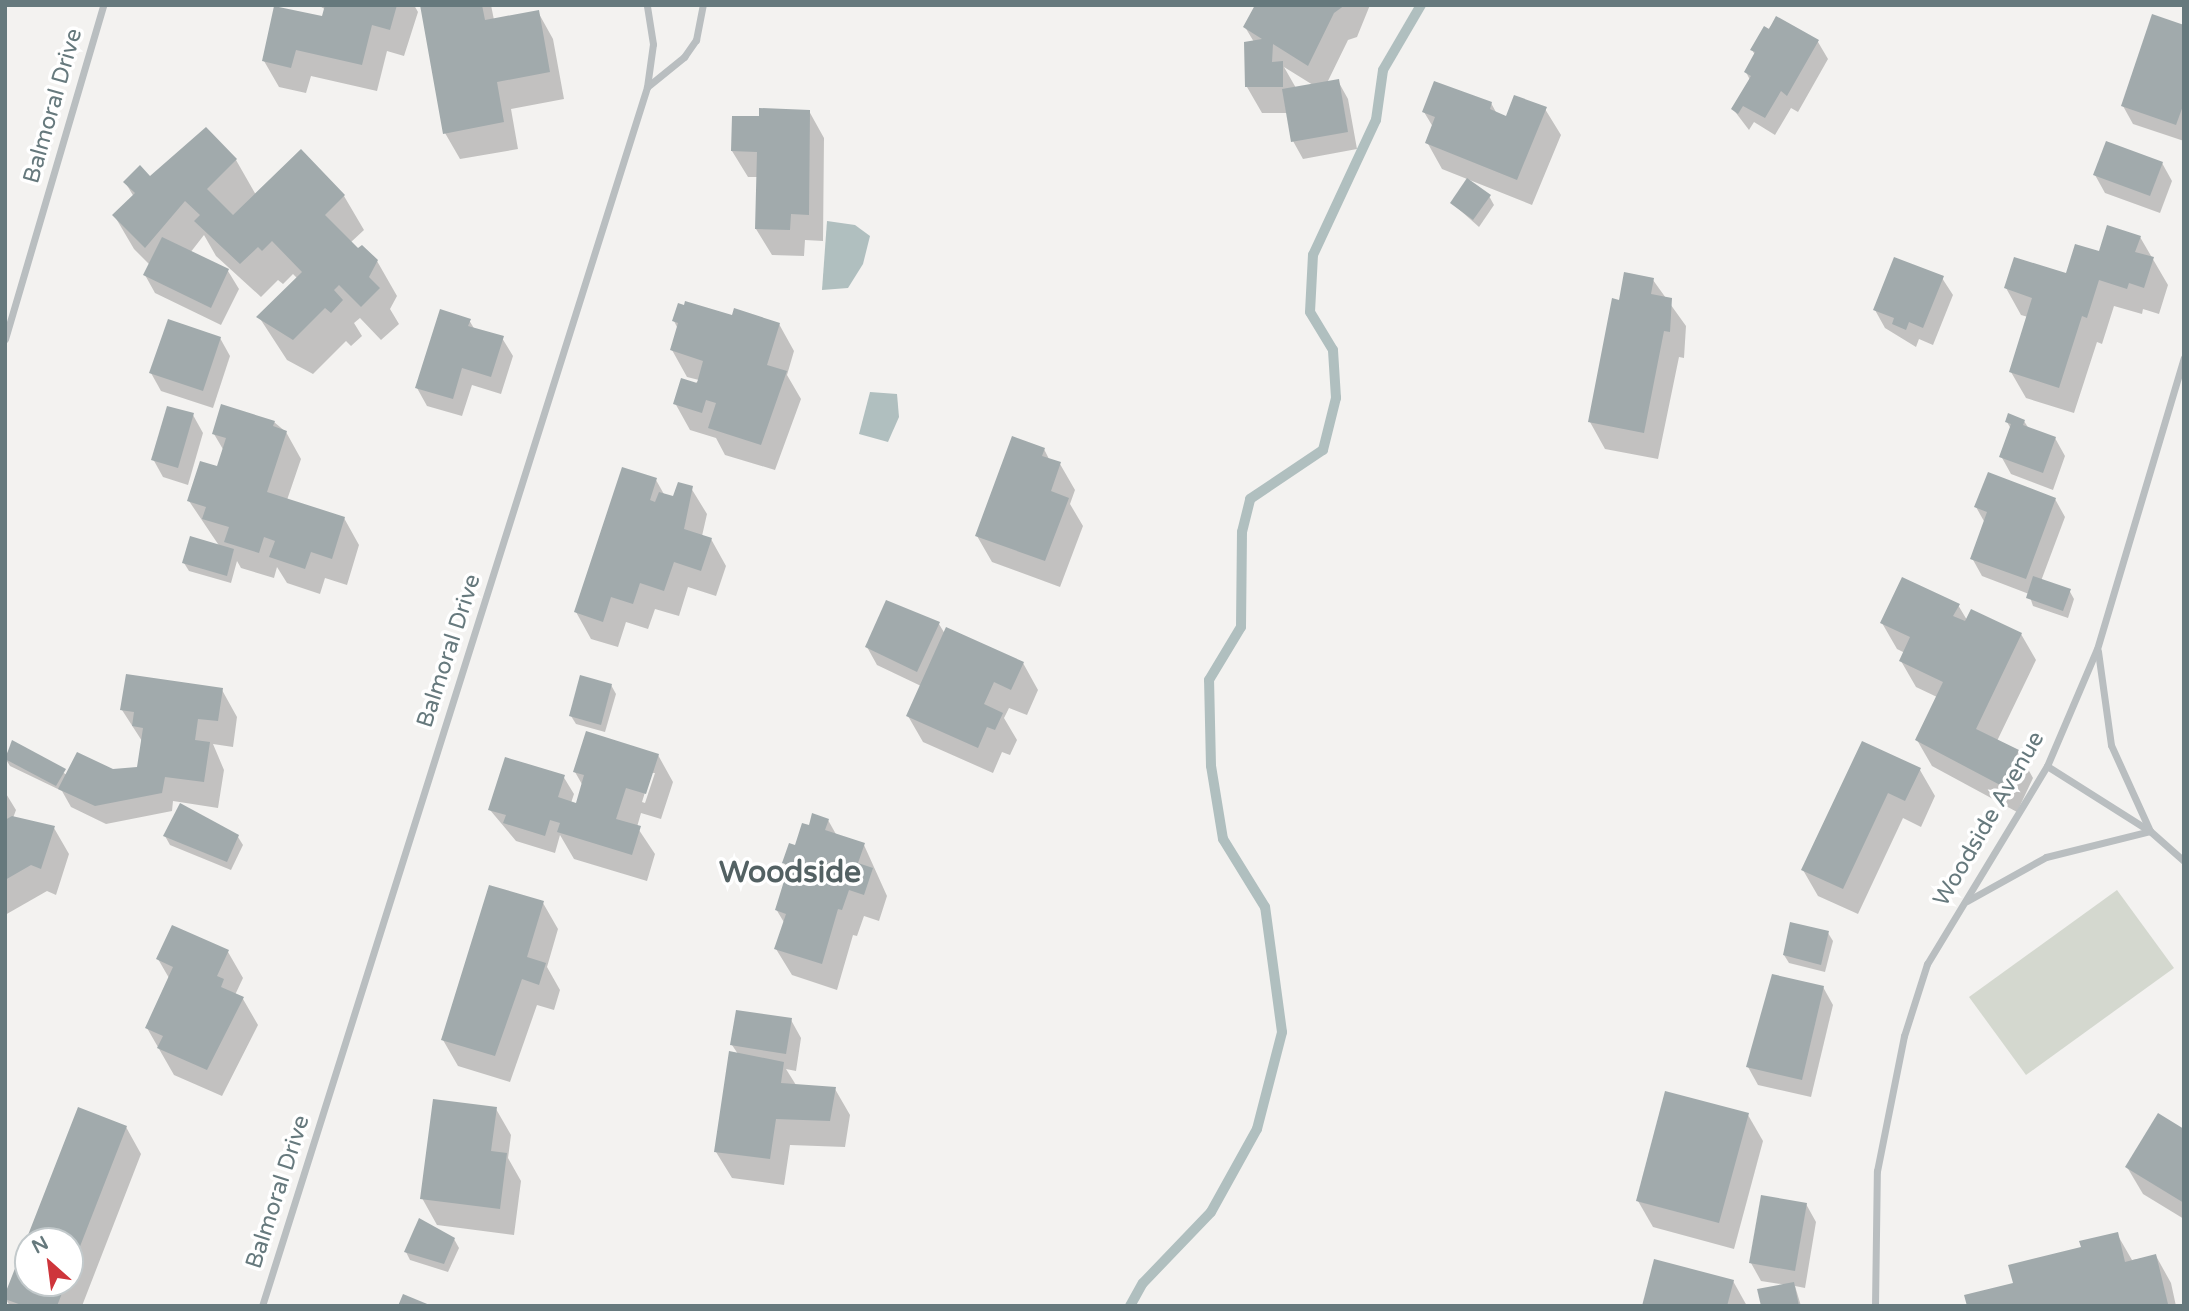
<!DOCTYPE html>
<style>
body{margin:0}
#map{position:relative;width:2189px;height:1311px;overflow:hidden;background:#f3f2f0;font-family:"Varela Round",sans-serif}
div>[style]{position:absolute}
[style*='--x']{left:calc(var(--x)*1px);top:calc(var(--y)*1px);width:calc(var(--w)*1px);rotate:calc(var(--a)*1deg)}
.green>*{inset:0;background:#d4d8cf}
.water>*{inset:0;background:#b0bfbf}
.shadow>*{inset:0;background:#0003}
.stream>*{height:10px;margin:-5px;padding:0 5px;transform-origin:5px;border-radius:5px;background:#b0bfbf}
.building>*{inset:0;background:#a1aaac}
.street>*{height:7px;margin:-3.5px;padding:0 3.5px;transform-origin:3.5px;border-radius:3.5px;background:#b9bec0}
span{translate:-50% -50%;white-space:nowrap;text-align:center;line-height:1.15;-webkit-text-stroke:7px #fff;paint-order:stroke}
.street-label{font-size:23px;color:#66797d}
.district-label{font-size:30px;color:#536163;font-weight:700}
.frame{position:absolute;inset:0;border:7px solid #66797d;pointer-events:none}
.north{position:absolute;left:14px;top:1227px;width:70px;height:70px;box-sizing:border-box;background:#fff;border:2px solid #c2c9cb;border-radius:50%;rotate:332deg;font-size:19px;font-weight:700;line-height:28px;text-align:center;color:#66797d}
.north::after{content:'';display:block;margin:auto;width:24px;height:32px;background:#ce353b;clip-path:polygon(50% 0,100% 100%,50% 72%,0 100%)}
</style>
<div id="map">
<div class="green">
<div style="clip-path:polygon(2117px 890px,2174px 968px,2026px 1075px,1969px 997px)"></div>
</div>
<div class="water">
<div style="clip-path:polygon(827px 221px,855px 225px,870px 236px,863px 264px,848px 288px,822px 290px)"></div>
<div style="clip-path:polygon(870px 392px,897px 394px,899px 417px,888px 442px,859px 434px)"></div>
</div>
<div class="shadow">
<div style="clip-path:polygon(318px 5px,414px 5px,418px 12px,404px 56px,387px 51px,377px 91px,311px 76px,306px 93px,279px 87px,264px 61px,324px 18px,326px 10px)"></div>
<div style="clip-path:polygon(421px 5px,491px 5px,494px 20px,538px 12px,553px 39px,564px 99px,511px 109px,518px 149px,460px 159px,445px 133px)"></div>
<div style="clip-path:polygon(evenodd,1257px 5px,1370px 5px,1357px 37px,1348px 40px,1327px 83px,1338px 81px,1348px 99px,1357px 149px,1303px 159px,1293px 141px,1288px 113px,1262px 113px,1247px 87px,1246px 44px,1254px 42px,1245px 27px,1257px 5px,1284px 67px,1313px 85px,1296px 88px,1284px 67px)"></div>
<div style="clip-path:polygon(1777px 18px,1818px 42px,1828px 59px,1798px 112px,1791px 108px,1775px 135px,1754px 122px,1749px 130px,1733px 109px,1750px 80px,1746px 72px,1755px 55px,1752px 50px)"></div>
<div style="clip-path:polygon(2184px 27px,2184px 141px,2133px 124px,2123px 106px)"></div>
<div style="clip-path:polygon(1491px 103px,1497px 114px,1507px 118px,1545px 109px,1561px 135px,1532px 205px,1442px 169px,1427px 142px,1433px 127px,1424px 112px)"></div>
<div style="clip-path:polygon(809px 111px,824px 138px,823px 241px,805px 240px,804px 256px,772px 255px,756px 229px,758px 177px,748px 177px,732px 151px,760px 118px)"></div>
<div style="clip-path:polygon(206px 129px,236px 160px,256px 195px,344px 196px,364px 230px,350px 243px,377px 261px,397px 296px,390px 309px,399px 324px,381px 340px,360px 318px,354px 323px,362px 336px,351px 346px,346px 341px,313px 374px,287px 360px,259px 317px,298px 279px,293px 274px,283px 284px,278px 280px,261px 297px,216px 256px,204px 235px,190px 253px,228px 271px,239px 289px,221px 325px,155px 293px,145px 275px,150px 265px,134px 249px,114px 215px,134px 197px,125px 182px,150px 178px)"></div>
<div style="clip-path:polygon(2162px 163px,2172px 181px,2160px 213px,2105px 193px,2095px 175px)"></div>
<div style="clip-path:polygon(1489px 196px,1494px 205px,1479px 227px,1452px 203px)"></div>
<div style="clip-path:polygon(2140px 237px,2168px 285px,2159px 314px,2143px 309px,2142px 314px,2114px 306px,2102px 344px,2097px 342px,2074px 413px,2026px 398px,2011px 372px,2028px 317px,2021px 315px,2006px 288px,2067px 275px,2100px 253px)"></div>
<div style="clip-path:polygon(1942px 278px,1953px 295px,1933px 345px,1919px 339px,1916px 347px,1885px 328px,1875px 310px)"></div>
<div style="clip-path:polygon(1653px 280px,1686px 326px,1684px 358px,1679px 357px,1658px 459px,1605px 449px,1590px 422px,1620px 302px)"></div>
<div style="clip-path:polygon(733px 318px,779px 324px,794px 351px,787px 375px,801px 399px,775px 470px,725px 455px,716px 438px,690px 430px,675px 403px,699px 380px,687px 377px,672px 350px,678px 329px,674px 321px)"></div>
<div style="clip-path:polygon(469px 320px,475px 330px,502px 338px,513px 356px,501px 394px,472px 385px,462px 416px,427px 406px,417px 388px)"></div>
<div style="clip-path:polygon(220px 338px,230px 356px,213px 408px,161px 391px,151px 373px)"></div>
<div style="clip-path:polygon(193px 415px,203px 433px,188px 485px,163px 477px,153px 459px)"></div>
<div style="clip-path:polygon(2024px 421px,2029px 429px,2055px 438px,2065px 456px,2053px 490px,2011px 474px,2001px 456px,2011px 429px,2007px 422px)"></div>
<div style="clip-path:polygon(274px 422px,286px 432px,301px 459px,287px 500px,344px 518px,359px 545px,347px 585px,325px 578px,320px 594px,287px 583px,277px 567px,274px 578px,241px 568px,237px 561px,231px 583px,189px 571px,184px 563px,220px 547px,189px 501px,218px 469px,224px 451px,214px 434px)"></div>
<div style="clip-path:polygon(1044px 449px,1050px 461px,1060px 464px,1075px 490px,1070px 504px,1083px 526px,1060px 587px,992px 562px,977px 536px)"></div>
<div style="clip-path:polygon(656px 480px,665px 496px,674px 499px,691px 488px,707px 514px,702px 536px,711px 539px,726px 566px,716px 596px,688px 587px,679px 616px,655px 609px,648px 629px,626px 622px,618px 647px,591px 639px,576px 612px)"></div>
<div style="clip-path:polygon(2055px 499px,2065px 517px,2041px 581px,2069px 590px,2074px 599px,2068px 618px,2033px 606px,2029px 594px,1982px 576px,1972px 558px,1985px 523px,1976px 507px)"></div>
<div style="clip-path:polygon(1958px 605px,1967px 620px,2021px 634px,2036px 660px,1997px 741px,2018px 751px,2033px 778px,2017px 812px,1932px 766px,1917px 740px,1937px 697px,1916px 687px,1901px 661px,1905px 653px,1897px 649px,1882px 623px)"></div>
<div style="clip-path:polygon(939px 624px,945px 634px,1023px 663px,1038px 690px,1027px 715px,1009px 708px,1004px 718px,1017px 740px,1010px 755px,1002px 752px,993px 773px,923px 742px,908px 716px,921px 686px,877px 665px,867px 647px)"></div>
<div style="clip-path:polygon(611px 685px,616px 694px,605px 732px,576px 724px,571px 716px)"></div>
<div style="clip-path:polygon(222px 690px,237px 717px,233px 747px,213px 744px,224px 770px,218px 808px,173px 801px,172px 811px,106px 824px,71px 807px,62px 791px,10px 766px,5px 758px,13px 742px,67px 775px,138px 769px,142px 741px,122px 710px)"></div>
<div style="clip-path:polygon(1863px 743px,1920px 770px,1935px 796px,1921px 827px,1903px 818px,1858px 914px,1818px 896px,1803px 870px)"></div>
<div style="clip-path:polygon(evenodd,658px 755px,673px 782px,661px 819px,641px 813px,637px 827px,655px 854px,647px 881px,574px 859px,560px 835px,555px 853px,516px 841px,490px 810px,563px 776px,574px 794px,571px 803px,577px 805px,583px 786px,575px 772px,658px 755px,651px 773px,655px 773px,645px 803px,642px 802px,651px 773px)"></div>
<div style="clip-path:polygon(5px 792px,16px 810px,13px 818px,54px 828px,69px 854px,56px 895px,47px 891px,5px 915px)"></div>
<div style="clip-path:polygon(828px 820px,837px 836px,864px 845px,887px 896px,879px 921px,864px 916px,857px 936px,853px 935px,837px 990px,792px 975px,776px 949px,785px 924px,776px 909px,789px 871px,784px 863px,810px 827px)"></div>
<div style="clip-path:polygon(165px 836px,238px 837px,243px 845px,231px 870px,170px 845px)"></div>
<div style="clip-path:polygon(543px 903px,558px 929px,547px 967px,560px 990px,554px 1010px,537px 1005px,510px 1082px,458px 1066px,443px 1040px)"></div>
<div style="clip-path:polygon(1828px 933px,1833px 941px,1825px 972px,1789px 963px,1784px 955px)"></div>
<div style="clip-path:polygon(228px 952px,243px 978px,235px 995px,243px 999px,258px 1025px,222px 1096px,174px 1075px,147px 1028px,169px 978px,158px 959px)"></div>
<div style="clip-path:polygon(1823px 987px,1833px 1005px,1811px 1097px,1758px 1085px,1748px 1067px)"></div>
<div style="clip-path:polygon(791px 1020px,801px 1038px,796px 1071px,786px 1069px,796px 1085px,835px 1089px,850px 1115px,845px 1147px,790px 1145px,784px 1185px,732px 1178px,716px 1152px,738px 1054px,732px 1045px)"></div>
<div style="clip-path:polygon(evenodd,79px 1109px,126px 1127px,141px 1154px,82px 1306px,10px 1306px,5px 1298px,79px 1109px,28px 1241px,70px 1241px,70px 1283px,28px 1283px,28px 1241px)"></div>
<div style="clip-path:polygon(496px 1109px,511px 1135px,508px 1158px,521px 1181px,514px 1235px,437px 1225px,422px 1198px)"></div>
<div style="clip-path:polygon(1748px 1115px,1763px 1141px,1734px 1249px,1653px 1227px,1638px 1201px)"></div>
<div style="clip-path:polygon(2184px 1131px,2184px 1219px,2143px 1194px,2127px 1167px)"></div>
<div style="clip-path:polygon(1806px 1204px,1816px 1222px,1805px 1288px,1795px 1286px,1801px 1306px,1762px 1306px,1787px 1285px,1761px 1281px,1751px 1263px)"></div>
<div style="clip-path:polygon(2117px 1234px,2132px 1260px,2156px 1256px,2171px 1283px,2176px 1306px,1969px 1306px)"></div>
<div style="clip-path:polygon(454px 1239px,459px 1248px,448px 1272px,410px 1260px,406px 1252px)"></div>
<div style="clip-path:polygon(1733px 1281px,1747px 1306px,1644px 1306px)"></div>
</div>
<div class="stream">
<div style="--x:1130;--y:1306;--w:26;--a:-61"></div>
<div style="--x:1143;--y:1283;--w:98;--a:-46.2"></div>
<div style="--x:1211;--y:1212;--w:95;--a:-61"></div>
<div style="--x:1257;--y:1129;--w:100;--a:-75.5"></div>
<div style="--x:1282;--y:1032;--w:126;--a:-97.7"></div>
<div style="--x:1265;--y:907;--w:80;--a:-121.7"></div>
<div style="--x:1223;--y:839;--w:74;--a:-99.3"></div>
<div style="--x:1211;--y:766;--w:86;--a:-91.3"></div>
<div style="--x:1209;--y:680;--w:62;--a:-58.9"></div>
<div style="--x:1241;--y:627;--w:95;--a:-89.4"></div>
<div style="--x:1242;--y:532;--w:34;--a:-76"></div>
<div style="--x:1250;--y:499;--w:88;--a:-33.9"></div>
<div style="--x:1323;--y:450;--w:54;--a:-76"></div>
<div style="--x:1336;--y:398;--w:48;--a:-93.6"></div>
<div style="--x:1333;--y:350;--w:44;--a:-121.2"></div>
<div style="--x:1310;--y:312;--w:57;--a:-87"></div>
<div style="--x:1313;--y:255;--w:149;--a:-65"></div>
<div style="--x:1376;--y:120;--w:50;--a:-82"></div>
<div style="--x:1383;--y:70;--w:75;--a:-59.7"></div>
</div>
<div class="building">
<div style="clip-path:polygon(325px 5px,397px 5px,390px 30px,372px 25px,362px 65px,296px 50px,291px 68px,262px 61px,274px 6px,322px 16px)"></div>
<div style="clip-path:polygon(420px 5px,482px 5px,485px 20px,539px 10px,550px 72px,497px 82px,504px 122px,443px 134px)"></div>
<div style="clip-path:polygon(1255px 5px,1345px 5px,1334px 13px,1308px 66px,1273px 44px,1272px 62px,1283px 61px,1283px 87px,1245px 87px,1244px 42px,1262px 39px,1243px 27px)"></div>
<div style="clip-path:polygon(2152px 14px,2184px 25px,2184px 103px,2176px 125px,2121px 106px)"></div>
<div style="clip-path:polygon(1776px 16px,1819px 40px,1787px 96px,1781px 91px,1765px 118px,1743px 106px,1738px 114px,1731px 109px,1751px 76px,1744px 72px,1755px 52px,1750px 50px,1764px 26px,1769px 29px)"></div>
<div style="clip-path:polygon(1339px 79px,1348px 132px,1291px 142px,1282px 89px)"></div>
<div style="clip-path:polygon(1434px 81px,1492px 102px,1490px 109px,1506px 116px,1514px 95px,1547px 107px,1517px 180px,1425px 143px,1435px 117px,1422px 112px)"></div>
<div style="clip-path:polygon(759px 108px,810px 110px,809px 215px,791px 214px,790px 230px,755px 229px,757px 152px,731px 151px,732px 116px,759px 116px)"></div>
<div style="clip-path:polygon(206px 127px,237px 159px,207px 189px,233px 215px,301px 149px,345px 195px,325px 215px,358px 248px,362px 245px,378px 260px,369px 277px,380px 288px,361px 307px,339px 285px,334px 290px,343px 300px,331px 313px,325px 308px,293px 340px,256px 317px,302px 272px,272px 241px,262px 251px,258px 247px,240px 264px,194px 221px,200px 215px,185px 201px,145px 248px,112px 215px,135px 193px,123px 182px,140px 165px,150px 176px)"></div>
<div style="clip-path:polygon(2106px 141px,2163px 162px,2150px 196px,2093px 175px)"></div>
<div style="clip-path:polygon(1467px 178px,1491px 195px,1473px 220px,1450px 203px)"></div>
<div style="clip-path:polygon(2107px 225px,2141px 236px,2135px 252px,2154px 257px,2144px 288px,2129px 283px,2127px 289px,2099px 280px,2087px 318px,2082px 316px,2059px 388px,2009px 372px,2032px 298px,2004px 288px,2014px 257px,2066px 273px,2075px 244px,2099px 251px)"></div>
<div style="clip-path:polygon(162px 237px,229px 269px,211px 308px,143px 275px)"></div>
<div style="clip-path:polygon(1894px 257px,1944px 276px,1923px 328px,1909px 322px,1906px 330px,1892px 324px,1894px 318px,1873px 310px)"></div>
<div style="clip-path:polygon(1624px 272px,1654px 278px,1651px 294px,1672px 298px,1670px 332px,1664px 331px,1644px 433px,1588px 422px,1612px 298px,1619px 300px)"></div>
<div style="clip-path:polygon(685px 301px,732px 315px,734px 308px,780px 323px,767px 365px,787px 371px,761px 445px,708px 428px,716px 403px,706px 400px,702px 413px,673px 404px,681px 378px,697px 383px,703px 361px,670px 350px,678px 323px,672px 321px,678px 303px,684px 305px)"></div>
<div style="clip-path:polygon(440px 309px,471px 319px,468px 326px,504px 336px,491px 377px,462px 368px,453px 399px,415px 388px)"></div>
<div style="clip-path:polygon(168px 319px,221px 337px,203px 391px,149px 373px)"></div>
<div style="clip-path:polygon(221px 404px,275px 421px,273px 426px,287px 431px,267px 492px,345px 517px,332px 559px,311px 552px,305px 569px,269px 557px,275px 541px,264px 537px,259px 553px,224px 542px,229px 527px,202px 519px,206px 507px,187px 501px,200px 461px,217px 466px,226px 438px,212px 434px)"></div>
<div style="clip-path:polygon(167px 406px,194px 413px,178px 468px,151px 460px)"></div>
<div style="clip-path:polygon(2008px 413px,2025px 420px,2023px 425px,2056px 437px,2043px 473px,1999px 457px,2011px 424px,2005px 422px)"></div>
<div style="clip-path:polygon(1012px 436px,1045px 448px,1042px 456px,1061px 462px,1051px 491px,1069px 498px,1045px 561px,975px 536px)"></div>
<div style="clip-path:polygon(622px 467px,657px 478px,650px 500px,655px 502px,659px 492px,673px 496px,678px 482px,693px 486px,684px 529px,712px 538px,701px 571px,674px 562px,664px 591px,640px 583px,633px 604px,611px 597px,603px 622px,574px 612px)"></div>
<div style="clip-path:polygon(1988px 472px,2056px 498px,2026px 579px,1970px 559px,1987px 512px,1974px 507px)"></div>
<div style="clip-path:polygon(190px 536px,234px 549px,227px 576px,182px 563px)"></div>
<div style="clip-path:polygon(2033px 576px,2071px 589px,2063px 611px,2026px 598px)"></div>
<div style="clip-path:polygon(1902px 577px,1960px 604px,1953px 616px,1965px 621px,1971px 609px,2022px 633px,1976px 729px,2019px 750px,2002px 786px,1915px 740px,1943px 682px,1899px 661px,1910px 637px,1880px 623px)"></div>
<div style="clip-path:polygon(886px 600px,940px 622px,917px 672px,865px 647px)"></div>
<div style="clip-path:polygon(946px 627px,1024px 662px,1011px 690px,994px 682px,984px 704px,1003px 713px,995px 730px,987px 727px,978px 748px,906px 716px)"></div>
<div style="clip-path:polygon(126px 674px,223px 688px,218px 721px,198px 719px,195px 740px,210px 742px,204px 782px,165px 777px,162px 793px,95px 806px,58px 789px,77px 752px,113px 769px,137px 767px,143px 728px,132px 726px,134px 712px,120px 710px)"></div>
<div style="clip-path:polygon(580px 675px,612px 684px,601px 725px,569px 716px)"></div>
<div style="clip-path:polygon(586px 731px,659px 754px,646px 794px,626px 788px,616px 819px,641px 826px,632px 855px,557px 832px,560px 823px,550px 820px,545px 836px,503px 823px,506px 815px,488px 810px,505px 757px,565px 775px,558px 797px,576px 803px,584px 775px,573px 772px)"></div>
<div style="clip-path:polygon(12px 740px,66px 769px,56px 786px,5px 759px)"></div>
<div style="clip-path:polygon(1862px 741px,1921px 768px,1905px 801px,1888px 793px,1843px 889px,1801px 870px)"></div>
<div style="clip-path:polygon(180px 803px,239px 835px,227px 862px,163px 836px)"></div>
<div style="clip-path:polygon(812px 813px,829px 819px,825px 830px,865px 843px,858px 863px,873px 868px,864px 895px,849px 890px,842px 910px,838px 909px,822px 964px,774px 949px,786px 914px,775px 910px,789px 865px,782px 863px,789px 843px,795px 845px,802px 823px,809px 825px)"></div>
<div style="clip-path:polygon(12px 816px,55px 826px,41px 869px,31px 865px,5px 880px,5px 820px)"></div>
<div style="clip-path:polygon(489px 885px,544px 901px,527px 957px,546px 963px,539px 985px,522px 979px,495px 1056px,441px 1040px)"></div>
<div style="clip-path:polygon(1790px 922px,1829px 931px,1821px 965px,1783px 955px)"></div>
<div style="clip-path:polygon(172px 925px,229px 950px,217px 976px,224px 979px,221px 987px,244px 997px,207px 1070px,157px 1048px,163px 1036px,145px 1028px,173px 967px,156px 959px)"></div>
<div style="clip-path:polygon(1772px 974px,1824px 986px,1802px 1080px,1746px 1067px)"></div>
<div style="clip-path:polygon(736px 1010px,792px 1018px,786px 1054px,730px 1045px)"></div>
<div style="clip-path:polygon(729px 1051px,784px 1062px,781px 1083px,836px 1087px,830px 1121px,776px 1119px,770px 1159px,714px 1152px)"></div>
<div style="clip-path:polygon(1665px 1091px,1749px 1113px,1719px 1223px,1636px 1201px)"></div>
<div style="clip-path:polygon(433px 1099px,497px 1107px,491px 1151px,507px 1153px,500px 1209px,420px 1199px)"></div>
<div style="clip-path:polygon(78px 1107px,127px 1126px,70px 1272px,70px 1241px,28px 1241px,28px 1283px,66px 1283px,57px 1306px,24px 1306px,5px 1299px,5px 1294px)"></div>
<div style="clip-path:polygon(2158px 1113px,2184px 1129px,2184px 1203px,2125px 1167px)"></div>
<div style="clip-path:polygon(1761px 1195px,1807px 1203px,1795px 1271px,1749px 1263px)"></div>
<div style="clip-path:polygon(419px 1218px,455px 1238px,444px 1264px,404px 1252px)"></div>
<div style="clip-path:polygon(2118px 1232px,2125px 1262px,2156px 1254px,2168px 1304px,1967px 1306px,1964px 1295px,2013px 1283px,2008px 1265px,2081px 1247px,2079px 1241px)"></div>
<div style="clip-path:polygon(1654px 1259px,1734px 1280px,1727px 1306px,1642px 1306px)"></div>
<div style="clip-path:polygon(1794px 1282px,1799px 1306px,1761px 1306px,1757px 1289px)"></div>
<div style="clip-path:polygon(403px 1294px,432px 1306px,398px 1306px)"></div>
</div>
<div class="street">
<div style="--x:647;--y:87;--w:48;--a:-39"></div>
<div style="--x:684;--y:57;--w:21;--a:-55"></div>
<div style="--x:696;--y:40;--w:36;--a:-79"></div>
<div style="--x:5;--y:339;--w:348;--a:-73.6"></div>
<div style="--x:2047;--y:766;--w:122;--a:32.3"></div>
<div style="--x:2150;--y:831;--w:45;--a:41.4"></div>
<div style="--x:1967;--y:901;--w:90;--a:-29.1"></div>
<div style="--x:2046;--y:857;--w:107;--a:-14"></div>
<div style="--x:2150;--y:831;--w:94;--a:-114.4"></div>
<div style="--x:2111;--y:745;--w:95;--a:-97.9"></div>
<div style="--x:262;--y:1306;--w:1278;--a:-72.47"></div>
<div style="--x:647;--y:87;--w:43;--a:-82.1"></div>
<div style="--x:653;--y:44;--w:39;--a:-99"></div>
<div style="--x:1875;--y:1306;--w:135;--a:-89.2"></div>
<div style="--x:1877;--y:1171;--w:138;--a:-78.7"></div>
<div style="--x:1904;--y:1036;--w:76;--a:-72.3"></div>
<div style="--x:1927;--y:964;--w:232;--a:-58.8"></div>
<div style="--x:2047;--y:766;--w:127;--a:-66.9"></div>
<div style="--x:2097;--y:649;--w:304;--a:-73.4"></div>
</div>
<div class="street-label">
<span style="left:53px;top:106px;rotate:-74deg">Balmoral Drive</span>
<span style="left:449px;top:651px;rotate:-72deg">Balmoral Drive</span>
<span style="left:1989px;top:819px;rotate:-60deg">Woodside Avenue</span>
<span style="left:278px;top:1192px;rotate:-72deg">Balmoral Drive</span>
</div>
<div class="district-label">
<span style="left:790px;top:873px">Woodside</span>
</div>
<div class="frame"></div>
<div class="north">N</div>
</div>
